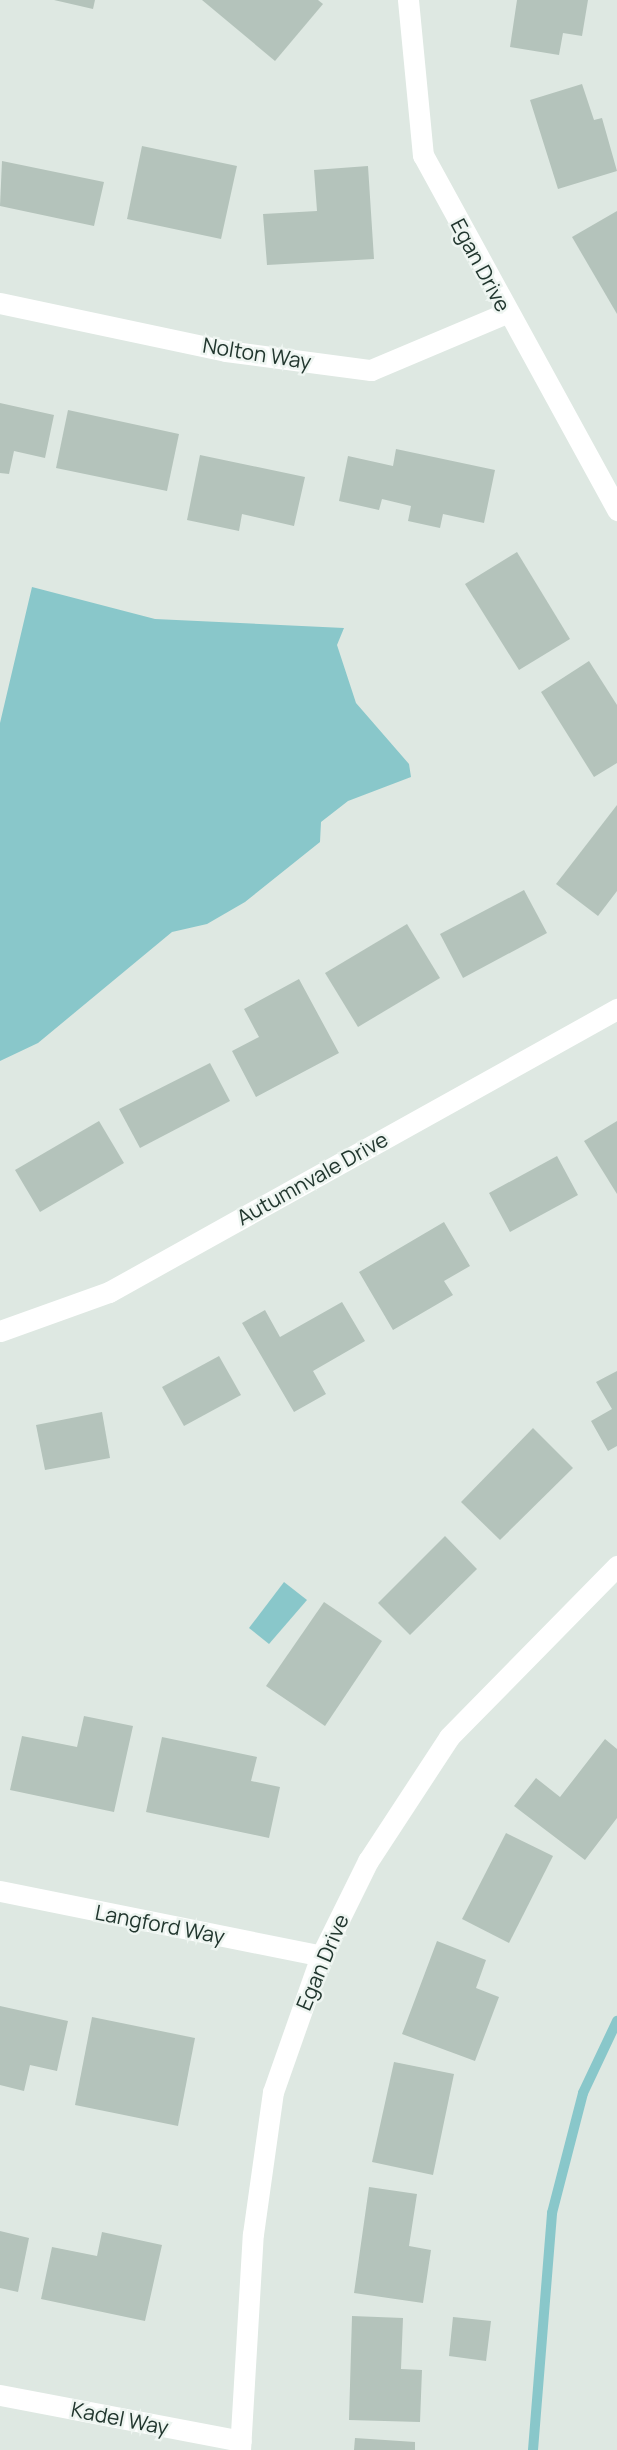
<!DOCTYPE html>
<style>
body{margin:0}
#map{position:relative;width:617px;height:2450px;overflow:hidden;background:#dee8e2;font-family:Manrope,sans-serif}
div>[style]{position:absolute}
[style*='--x']{left:calc(var(--x)*1px);top:calc(var(--y)*1px);width:calc(var(--w)*1px);rotate:calc(var(--a)*1deg)}
.water>*{inset:0;background:#89c7ca}
.stream>*{height:10px;margin:-5px;padding:0 5px;transform-origin:5px;border-radius:5px;background:#89c7ca}
.building>*{inset:0;background:#b4c3bb}
.minor>*{height:21px;margin:-10.5px;padding:0 10.5px;transform-origin:10.5px;border-radius:10.5px;background:#fff}
span{translate:-50% -50%;white-space:nowrap;text-align:center;line-height:1.15;-webkit-text-stroke:5px #eef5f1;paint-order:stroke}
.street-label{font-size:21px;color:#21362e}
</style>
<div id="map">
<div class="water">
<div style="clip-path:polygon(32px 587px,155px 619px,344px 628px,337px 645px,356px 703px,409px 764px,411px 777px,348px 801px,321px 822px,320px 842px,245px 902px,207px 924px,172px 932px,38px 1043px,0 1061px,0 723px)"></div>
<div style="clip-path:polygon(284px 1582px,307px 1600px,269px 1644px,249px 1628px)"></div>
</div>
<div class="stream">
<div style="--x:533;--y:2450;--w:238;--a:-85.4"></div>
<div style="--x:552;--y:2213;--w:124;--a:-75.5"></div>
<div style="--x:583;--y:2093;--w:80;--a:-64.7"></div>
</div>
<div class="building">
<div style="clip-path:polygon(54px 0,95px 0,93px 9px)"></div>
<div style="clip-path:polygon(202px 0,318px 0,323px 4px,275px 61px)"></div>
<div style="clip-path:polygon(517px 0,588px 0,582px 36px,563px 33px,559px 55px,510px 47px)"></div>
<div style="clip-path:polygon(582px 84px,594px 120px,602px 118px,617px 171px,558px 189px,530px 100px)"></div>
<div style="clip-path:polygon(142px 146px,237px 166px,221px 239px,127px 219px)"></div>
<div style="clip-path:polygon(2px 161px,104px 182px,94px 226px,0 206px)"></div>
<div style="clip-path:polygon(368px 166px,374px 259px,267px 265px,263px 214px,317px 211px,314px 170px)"></div>
<div style="clip-path:polygon(617px 211px,617px 314px,572px 237px)"></div>
<div style="clip-path:polygon(0 403px,54px 415px,45px 458px,14px 451px,9px 474px,0 473px)"></div>
<div style="clip-path:polygon(68px 410px,179px 434px,167px 491px,56px 468px)"></div>
<div style="clip-path:polygon(396px 449px,495px 470px,484px 523px,443px 514px,440px 528px,408px 521px,411px 506px,382px 499px,379px 510px,339px 501px,348px 456px,393px 466px)"></div>
<div style="clip-path:polygon(200px 455px,305px 477px,294px 526px,242px 514px,239px 531px,187px 520px)"></div>
<div style="clip-path:polygon(517px 552px,570px 639px,519px 670px,465px 584px)"></div>
<div style="clip-path:polygon(589px 661px,617px 705px,617px 763px,594px 777px,541px 692px)"></div>
<div style="clip-path:polygon(617px 805px,617px 891px,598px 916px,556px 884px)"></div>
<div style="clip-path:polygon(524px 890px,547px 933px,463px 978px,440px 934px)"></div>
<div style="clip-path:polygon(407px 924px,440px 978px,358px 1027px,325px 973px)"></div>
<div style="clip-path:polygon(299px 979px,339px 1053px,256px 1097px,232px 1051px,259px 1037px,244px 1009px)"></div>
<div style="clip-path:polygon(210px 1063px,230px 1101px,140px 1148px,119px 1109px)"></div>
<div style="clip-path:polygon(99px 1121px,124px 1163px,40px 1212px,15px 1170px)"></div>
<div style="clip-path:polygon(617px 1121px,617px 1194px,584px 1141px)"></div>
<div style="clip-path:polygon(557px 1156px,578px 1195px,510px 1232px,489px 1193px)"></div>
<div style="clip-path:polygon(444px 1222px,470px 1266px,444px 1281px,453px 1295px,393px 1330px,359px 1272px)"></div>
<div style="clip-path:polygon(342px 1302px,365px 1341px,313px 1371px,326px 1394px,294px 1412px,242px 1323px,265px 1310px,280px 1337px)"></div>
<div style="clip-path:polygon(219px 1356px,241px 1395px,184px 1426px,162px 1387px)"></div>
<div style="clip-path:polygon(617px 1371px,617px 1446px,608px 1451px,591px 1421px,612px 1409px,596px 1382px)"></div>
<div style="clip-path:polygon(102px 1412px,110px 1458px,45px 1470px,36px 1425px)"></div>
<div style="clip-path:polygon(533px 1428px,573px 1468px,500px 1540px,461px 1502px)"></div>
<div style="clip-path:polygon(445px 1536px,477px 1569px,410px 1635px,378px 1603px)"></div>
<div style="clip-path:polygon(324px 1602px,382px 1641px,325px 1726px,266px 1686px)"></div>
<div style="clip-path:polygon(84px 1716px,133px 1726px,114px 1812px,10px 1790px,22px 1736px,77px 1747px)"></div>
<div style="clip-path:polygon(162px 1737px,257px 1757px,251px 1781px,280px 1787px,269px 1838px,146px 1812px)"></div>
<div style="clip-path:polygon(605px 1739px,617px 1749px,617px 1818px,585px 1860px,514px 1806px,536px 1778px,560px 1797px)"></div>
<div style="clip-path:polygon(506px 1833px,553px 1856px,509px 1943px,462px 1919px)"></div>
<div style="clip-path:polygon(437px 1941px,486px 1960px,476px 1988px,499px 1997px,475px 2061px,402px 2034px)"></div>
<div style="clip-path:polygon(0 2006px,68px 2021px,57px 2071px,30px 2065px,24px 2091px,0 2085px)"></div>
<div style="clip-path:polygon(92px 2017px,195px 2038px,178px 2126px,75px 2105px)"></div>
<div style="clip-path:polygon(394px 2062px,454px 2074px,433px 2175px,372px 2162px)"></div>
<div style="clip-path:polygon(369px 2187px,417px 2194px,409px 2246px,431px 2250px,423px 2303px,354px 2293px)"></div>
<div style="clip-path:polygon(0 2231px,29px 2238px,18px 2292px,0 2288px)"></div>
<div style="clip-path:polygon(102px 2232px,162px 2245px,145px 2321px,41px 2299px,52px 2247px,97px 2256px)"></div>
<div style="clip-path:polygon(352px 2316px,403px 2318px,401px 2369px,422px 2370px,420px 2422px,349px 2420px)"></div>
<div style="clip-path:polygon(453px 2317px,491px 2321px,486px 2361px,449px 2356px)"></div>
<div style="clip-path:polygon(355px 2438px,415px 2442px,415px 2450px,354px 2450px)"></div>
</div>
<div class="minor">
<div style="--x:408;--y:0;--w:156;--a:84.5"></div>
<div style="--x:423;--y:155;--w:405;--a:61.3"></div>
<div style="--x:0;--y:303;--w:231;--a:12"></div>
<div style="--x:226;--y:351;--w:146;--a:7.5"></div>
<div style="--x:371;--y:370;--w:147;--a:-22.9"></div>
<div style="--x:0;--y:1331;--w:116;--a:-19.7"></div>
<div style="--x:109;--y:1292;--w:582;--a:-29.12"></div>
<div style="--x:0;--y:1891;--w:328;--a:11.4"></div>
<div style="--x:0;--y:2395;--w:245;--a:10.8"></div>
<div style="--x:240;--y:2450;--w:216;--a:-86.6"></div>
<div style="--x:253;--y:2234;--w:143;--a:-82"></div>
<div style="--x:273;--y:2092;--w:144;--a:-70.6"></div>
<div style="--x:321;--y:1956;--w:106;--a:-63.7"></div>
<div style="--x:368;--y:1861;--w:148;--a:-56.8"></div>
<div style="--x:449;--y:1737;--w:240;--a:-45.5"></div>
</div>
<div class="street-label">
<span style="left:481px;top:265px;rotate:62deg">Egan Drive</span>
<span style="left:257px;top:353px;rotate:9deg">Nolton Way</span>
<span style="left:312px;top:1178px;rotate:-29deg">Autumnvale Drive</span>
<span style="left:160px;top:1924px;rotate:11deg">Langford Way</span>
<span style="left:322px;top:1962px;rotate:-67deg">Egan Drive</span>
<span style="left:120px;top:2418px;rotate:11deg">Kadel Way</span>
</div>
</div>
